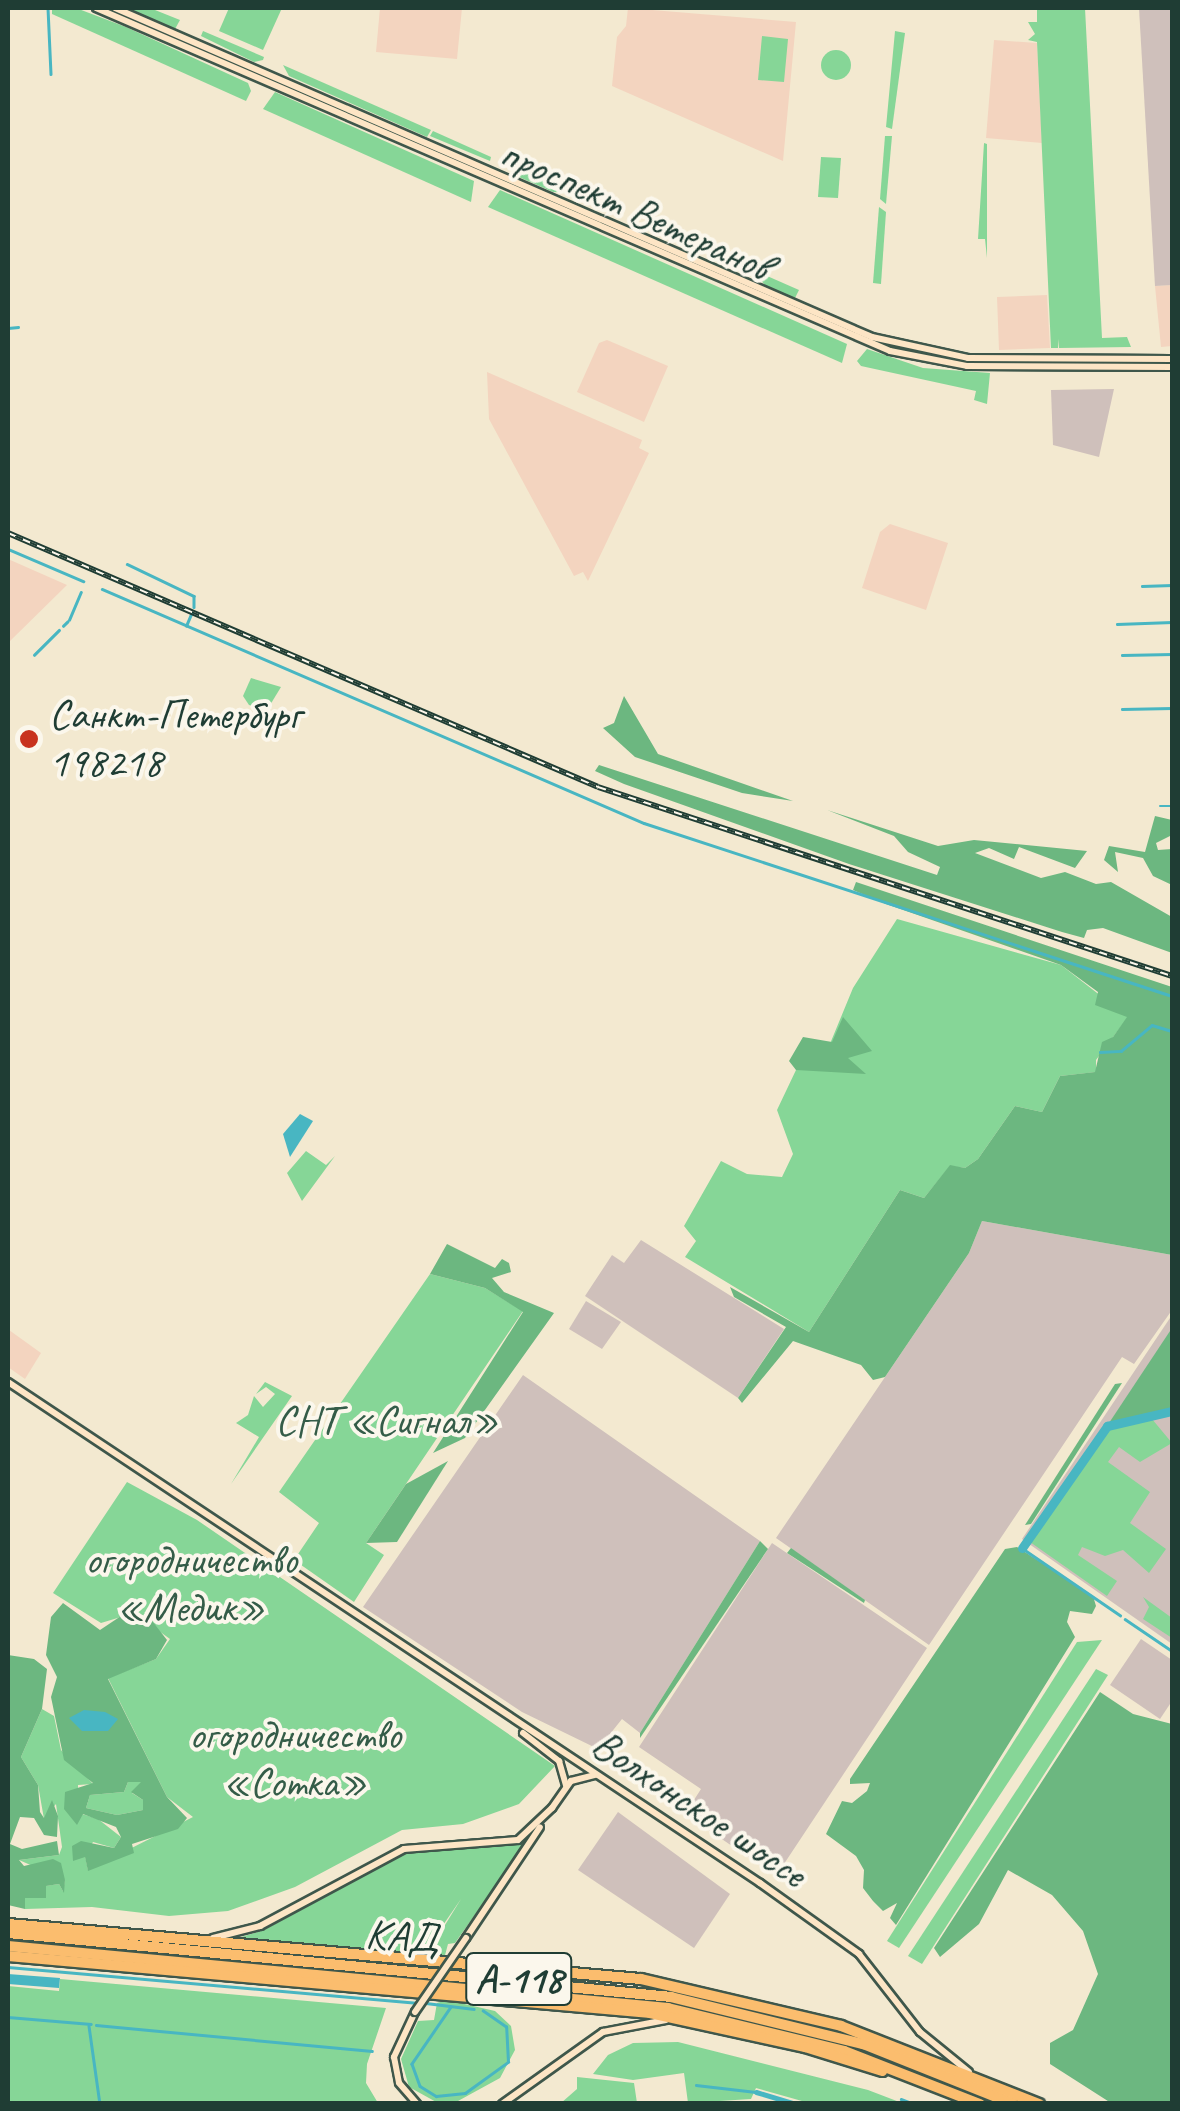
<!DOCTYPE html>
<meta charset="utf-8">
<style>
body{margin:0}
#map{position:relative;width:1180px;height:2111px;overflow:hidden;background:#f3e9d0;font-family:Caveat,sans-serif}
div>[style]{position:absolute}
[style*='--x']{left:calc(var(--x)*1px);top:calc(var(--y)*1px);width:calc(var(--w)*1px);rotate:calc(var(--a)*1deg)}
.built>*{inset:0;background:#f3d4bf}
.industrial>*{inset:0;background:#cfc0bb}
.green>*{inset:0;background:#86d697}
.round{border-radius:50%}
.forest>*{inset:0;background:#6cb780}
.water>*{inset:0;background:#48b6c2}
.stream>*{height:2.5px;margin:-1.25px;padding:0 1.25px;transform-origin:1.25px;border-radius:1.25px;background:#48b6c2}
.canal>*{height:5px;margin:-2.5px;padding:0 2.5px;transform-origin:2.5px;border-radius:2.5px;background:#48b6c2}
.river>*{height:9px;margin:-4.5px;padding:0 4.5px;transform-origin:4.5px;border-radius:4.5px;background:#48b6c2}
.roads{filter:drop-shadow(2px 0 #3f574b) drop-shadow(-2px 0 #3f574b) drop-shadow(0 2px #3f574b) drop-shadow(0 -2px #3f574b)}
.secondary>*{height:6px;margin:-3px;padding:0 3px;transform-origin:3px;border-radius:3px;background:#fde5c5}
.motorway>*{height:10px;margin:-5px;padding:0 5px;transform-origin:5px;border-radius:5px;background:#fbbd6e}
.rail>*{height:6px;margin-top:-3px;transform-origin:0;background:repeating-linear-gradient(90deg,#fbf7ec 0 8px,#1f3d34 0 16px);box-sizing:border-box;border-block:2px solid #1f3d34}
.bridges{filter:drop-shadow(2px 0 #3f574b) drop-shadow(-2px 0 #3f574b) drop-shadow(0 2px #3f574b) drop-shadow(0 -2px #3f574b)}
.secondary-bridge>*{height:6px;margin:-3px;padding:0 3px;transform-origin:3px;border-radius:3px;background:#fde5c5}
.dots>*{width:28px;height:28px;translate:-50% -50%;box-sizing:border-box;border:5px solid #fbf7ec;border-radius:50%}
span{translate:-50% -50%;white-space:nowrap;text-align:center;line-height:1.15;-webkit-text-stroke:8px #fbf7ec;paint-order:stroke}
.shield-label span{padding:2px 8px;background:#fbf7ec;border:2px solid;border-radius:8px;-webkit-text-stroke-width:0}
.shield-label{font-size:40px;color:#1f3d34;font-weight:700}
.street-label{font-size:42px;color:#1f3d34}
.poi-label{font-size:42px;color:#1f3d34}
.left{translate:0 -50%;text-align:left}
.park-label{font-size:42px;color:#345c48}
.frame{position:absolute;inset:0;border:10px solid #1f3d34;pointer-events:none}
</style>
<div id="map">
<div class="built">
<div style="clip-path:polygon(380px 8px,462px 8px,457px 59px,376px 52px)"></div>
<div style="clip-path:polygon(628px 8px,796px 22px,783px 161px,612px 86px,617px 37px,626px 26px)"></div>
<div style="clip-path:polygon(994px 40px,1037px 43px,1042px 143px,986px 138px)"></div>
<div style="clip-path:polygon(1172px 285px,1172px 346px,1161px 347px,1155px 286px)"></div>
<div style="clip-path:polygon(1047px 295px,1050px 348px,999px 350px,997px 297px)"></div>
<div style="clip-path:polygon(607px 340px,668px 366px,644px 422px,577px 392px,599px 343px)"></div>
<div style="clip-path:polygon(487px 372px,642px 440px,639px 448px,649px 453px,588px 581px,583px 572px,574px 576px,489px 419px)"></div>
<div style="clip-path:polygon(890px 524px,948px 543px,926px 610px,862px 588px,880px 532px)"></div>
<div style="clip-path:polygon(8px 559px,67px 585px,8px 643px)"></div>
<div style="clip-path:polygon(9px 1330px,41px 1353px,25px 1379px,8px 1367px)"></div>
</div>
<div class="industrial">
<div style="clip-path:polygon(1139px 8px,1172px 8px,1172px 285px,1155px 286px)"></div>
<div style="clip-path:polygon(1114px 389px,1099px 457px,1053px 445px,1051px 390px)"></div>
<div style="clip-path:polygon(982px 1221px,1172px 1255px,1172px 1310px,1134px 1364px,1122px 1357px,929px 1645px,776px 1538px,969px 1253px)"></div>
<div style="clip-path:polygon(641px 1240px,784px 1329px,738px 1398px,585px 1296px,612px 1255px,624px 1263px)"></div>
<div style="clip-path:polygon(586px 1301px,621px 1322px,602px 1349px,569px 1329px)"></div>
<div style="clip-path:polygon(1172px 1315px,1172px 1644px,1022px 1539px)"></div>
<div style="clip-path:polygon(523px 1375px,760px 1541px,640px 1733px,622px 1719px,598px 1749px,522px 1712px,363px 1607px)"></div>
<div style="clip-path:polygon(772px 1543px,927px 1648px,776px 1876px,685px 1814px,701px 1789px,639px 1747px)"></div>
<div style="clip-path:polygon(1141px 1639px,1172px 1660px,1172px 1701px,1160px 1719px,1110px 1685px)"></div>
<div style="clip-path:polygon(618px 1812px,730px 1894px,694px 1948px,578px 1870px)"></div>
</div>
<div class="green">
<div style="clip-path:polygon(52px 8px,76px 8px,126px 27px,248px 83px,251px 91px,246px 101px,52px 14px)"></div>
<div style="clip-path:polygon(125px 8px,150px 8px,180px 20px,175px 29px)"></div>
<div style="clip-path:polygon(229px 8px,282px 8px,263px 50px,219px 31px)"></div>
<div style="clip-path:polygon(1037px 8px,1085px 8px,1102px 338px,1127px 337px,1131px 347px,1059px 348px,1058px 339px,1058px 348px,1051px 348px,1037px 42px,1028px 40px,1035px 34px,1028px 22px,1037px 22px)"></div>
<div style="clip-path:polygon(203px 31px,264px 57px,263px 60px,254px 62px,201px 36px)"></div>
<div style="clip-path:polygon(895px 31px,905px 33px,892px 129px,886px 127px)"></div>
<div style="clip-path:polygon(762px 36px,788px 39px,784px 82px,758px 80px)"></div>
<div class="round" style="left:821px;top:50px;width:30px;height:30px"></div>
<div style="clip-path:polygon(283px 65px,431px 130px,427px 137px,289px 76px)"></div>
<div style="clip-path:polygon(275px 92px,474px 181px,471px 202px,263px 109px)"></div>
<div style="clip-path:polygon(433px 131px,491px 157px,490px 161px,430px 136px)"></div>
<div style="clip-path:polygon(885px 136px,892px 136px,886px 204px,880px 199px)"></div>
<div style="clip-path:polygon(984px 143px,987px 144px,987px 258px,985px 239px,978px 239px)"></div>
<div style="clip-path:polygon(821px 157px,841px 158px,838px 198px,818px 197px)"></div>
<div style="clip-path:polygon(508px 163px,577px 193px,553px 192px,512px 174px)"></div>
<div style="clip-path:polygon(500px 190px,847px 344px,842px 363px,488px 207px)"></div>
<div style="clip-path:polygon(562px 198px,747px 277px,754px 282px,563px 199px)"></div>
<div style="clip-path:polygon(879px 207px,886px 212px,881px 284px,873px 283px)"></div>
<div style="clip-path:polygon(749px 268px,799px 290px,795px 298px,769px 289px)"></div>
<div style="clip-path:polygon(867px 349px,923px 368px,990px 373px,987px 404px,974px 400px,976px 391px,861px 366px,857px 361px)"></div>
<div style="clip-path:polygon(251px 678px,281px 687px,267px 710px,249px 705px,243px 696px)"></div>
<div style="clip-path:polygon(897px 919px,1061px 965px,1128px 1017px,1096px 1060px,1096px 1072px,1060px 1076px,1042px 1112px,1015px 1106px,978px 1159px,965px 1168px,950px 1166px,924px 1198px,900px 1190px,809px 1332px,685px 1257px,696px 1241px,684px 1226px,721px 1161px,747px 1174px,782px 1177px,793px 1154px,777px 1110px,796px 1070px,820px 1068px,853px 988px)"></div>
<div style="clip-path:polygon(306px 1151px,326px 1165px,335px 1156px,302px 1201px,287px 1173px)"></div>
<div style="clip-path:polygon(430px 1274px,485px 1288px,523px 1311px,366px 1543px,384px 1555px,354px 1602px,294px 1560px,319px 1523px,279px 1492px)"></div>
<div style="clip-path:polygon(265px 1382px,292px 1396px,231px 1484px,259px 1437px,236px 1423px,248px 1415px,254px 1396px,263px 1407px,275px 1394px,266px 1387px,256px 1394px)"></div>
<div style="clip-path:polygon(1152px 1419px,1172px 1443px,1140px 1462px,1119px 1447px,1108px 1462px,1150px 1492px,1130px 1523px,1166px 1549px,1149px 1573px,1123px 1550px,1105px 1556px,1082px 1547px,1078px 1555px,1117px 1581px,1107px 1596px,1030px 1542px,1107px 1429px)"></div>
<div style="clip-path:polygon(127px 1482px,197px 1520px,555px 1766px,519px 1804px,463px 1824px,402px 1830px,295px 1887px,228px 1911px,169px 1916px,92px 1907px,25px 1909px,25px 1898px,45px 1886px,59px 1884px,63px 1891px,65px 1880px,19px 1860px,59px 1855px,62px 1847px,56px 1804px,44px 1819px,38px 1785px,21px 1757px,42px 1709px,54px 1716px,61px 1750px,93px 1784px,78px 1785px,78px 1820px,82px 1814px,98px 1819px,121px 1837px,114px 1848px,93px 1842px,85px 1856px,88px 1870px,193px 1817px,167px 1797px,108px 1678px,156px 1659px,170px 1639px,134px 1613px,101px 1623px,53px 1593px)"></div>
<div style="clip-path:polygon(1143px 1597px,1172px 1618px,1172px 1638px,1143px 1619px,1149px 1607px)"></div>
<div style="clip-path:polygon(1102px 1640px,899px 1948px,887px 1941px,1077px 1642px)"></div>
<div style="clip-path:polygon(1096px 1669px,1108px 1675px,922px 1964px,908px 1956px)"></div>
<div style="clip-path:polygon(128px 1782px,141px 1782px,144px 1788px,132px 1793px,143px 1800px,143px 1810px,117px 1815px,86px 1808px,90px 1795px,124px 1792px)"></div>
<div style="clip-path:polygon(527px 1841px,455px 1943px,448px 1944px,444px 1959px,429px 1951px,461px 1899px,421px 1957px,225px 1942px,264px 1930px,406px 1853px)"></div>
<div style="clip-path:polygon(60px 1979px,386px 2008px,367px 2064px,366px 2083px,378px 2103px,8px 2103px,8px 1986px,59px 1991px)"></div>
<div style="clip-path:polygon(447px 2000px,495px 2011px,511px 2026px,515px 2050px,500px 2078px,458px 2101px,438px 2103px,409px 2087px,401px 2059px,418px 2021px,434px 2020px,437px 2003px)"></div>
<div style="clip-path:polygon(678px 2042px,868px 2090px,902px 2103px,809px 2103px,756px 2088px,751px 2099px,688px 2103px,684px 2073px,633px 2080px,593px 2074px,608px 2055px,633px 2043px)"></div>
<div style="clip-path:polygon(577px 2077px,634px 2083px,637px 2103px,561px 2103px,577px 2089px)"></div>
</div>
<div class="forest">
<div style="clip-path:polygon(624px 696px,658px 754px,793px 801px,742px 793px,635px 757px,603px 728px,614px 723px)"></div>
<div style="clip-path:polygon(599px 765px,937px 875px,940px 867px,908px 852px,894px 836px,827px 810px,938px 846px,974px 840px,1087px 851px,1075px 868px,1019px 847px,1014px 859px,989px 848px,975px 853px,1041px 878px,1065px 872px,1096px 884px,1111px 882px,1172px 917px,1172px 953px,1103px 928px,1087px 930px,1084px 938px,1062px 932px,849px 864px,624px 784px,595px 771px)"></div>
<div style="clip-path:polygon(1155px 816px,1172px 820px,1172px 835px,1156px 843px,1158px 850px,1172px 849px,1172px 885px,1153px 876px,1143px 858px,1115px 852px,1118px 872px,1104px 860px,1109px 846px,1145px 852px)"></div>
<div style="clip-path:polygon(856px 882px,1172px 987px,1172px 1255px,982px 1221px,969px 1253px,885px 1377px,873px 1380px,861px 1365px,793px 1341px,742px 1403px,738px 1398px,786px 1327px,734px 1297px,730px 1287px,809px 1332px,900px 1190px,924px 1198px,950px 1165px,965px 1168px,978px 1159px,1015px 1106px,1042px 1112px,1060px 1076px,1095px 1072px,1102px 1042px,1113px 1037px,1127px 1017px,1095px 1005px,1098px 992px,1061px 965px,886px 904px,853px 890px)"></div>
<div style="clip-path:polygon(843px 1017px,872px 1051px,848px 1058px,866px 1074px,796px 1070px,789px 1061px,803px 1037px,832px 1042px)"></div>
<div style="clip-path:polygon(447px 1244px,495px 1268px,502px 1259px,509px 1263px,511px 1272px,492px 1278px,504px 1292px,554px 1313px,465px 1438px,433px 1453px,523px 1312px,485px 1288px,430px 1274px)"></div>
<div style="clip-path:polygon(1172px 1328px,1172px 1408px,1109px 1423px)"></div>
<div style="clip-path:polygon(1122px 1383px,1031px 1524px,1025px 1525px,1115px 1384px)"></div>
<div style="clip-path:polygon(448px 1461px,397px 1542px,366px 1543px,406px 1484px)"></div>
<div style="clip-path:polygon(760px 1541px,768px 1549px,640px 1738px,640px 1733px)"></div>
<div style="clip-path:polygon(1017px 1547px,1093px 1596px,1096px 1606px,1092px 1614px,1070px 1611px,1067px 1622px,1075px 1637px,896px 1925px,890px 1918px,897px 1903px,883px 1911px,873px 1901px,863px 1888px,864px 1870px,856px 1856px,826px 1834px,842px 1801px,852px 1803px,867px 1791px,870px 1783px,850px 1784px,850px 1779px,1005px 1549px)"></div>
<div style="clip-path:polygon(791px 1548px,865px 1600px,864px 1603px,787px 1553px)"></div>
<div style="clip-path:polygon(evenodd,63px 1603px,100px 1630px,130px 1610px,149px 1617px,167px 1640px,156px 1659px,108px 1679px,167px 1797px,187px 1818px,178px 1829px,132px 1844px,134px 1853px,88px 1871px,85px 1857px,73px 1861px,72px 1846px,81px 1841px,114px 1848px,121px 1837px,116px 1827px,83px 1814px,77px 1825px,64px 1809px,65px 1792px,93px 1783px,64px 1760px,51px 1697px,57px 1677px,46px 1655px,51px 1617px,63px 1603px,128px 1782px,141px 1782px,131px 1792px,143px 1800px,143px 1810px,117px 1815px,86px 1808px,90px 1795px,124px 1792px,128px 1782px)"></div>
<div style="clip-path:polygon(8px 1655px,34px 1659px,47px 1669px,42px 1709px,21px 1757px,38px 1785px,40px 1812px,44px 1818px,52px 1800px,58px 1816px,57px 1837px,44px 1835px,34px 1818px,20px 1817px,10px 1844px,22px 1849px,57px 1841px,59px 1855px,19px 1860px,24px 1866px,53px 1859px,61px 1863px,65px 1880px,64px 1893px,59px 1884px,46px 1886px,46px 1898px,25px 1898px,25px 1909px,8px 1905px)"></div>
<div style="clip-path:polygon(1100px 1692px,1133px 1714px,1172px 1724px,1172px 2103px,1111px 2103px,1050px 2064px,1050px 2043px,1073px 2030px,1098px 1974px,1083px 1931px,1052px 1895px,1008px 1870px,979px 1924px,940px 1957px,934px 1948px)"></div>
</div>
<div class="water">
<div style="clip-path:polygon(300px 1114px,313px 1121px,290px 1157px,283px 1134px)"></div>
<div style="clip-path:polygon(84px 1710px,105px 1712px,118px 1719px,108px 1731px,82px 1731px,69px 1718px)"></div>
<div style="clip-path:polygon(8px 1974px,60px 1978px,59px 1988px,8px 1984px)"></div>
</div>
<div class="stream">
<div style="--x:48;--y:8;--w:66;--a:87.4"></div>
<div style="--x:8;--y:328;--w:10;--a:-6"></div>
<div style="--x:8;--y:549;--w:82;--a:23.1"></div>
<div style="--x:127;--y:564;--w:74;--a:25.5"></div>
<div style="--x:194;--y:596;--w:11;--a:90"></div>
<div style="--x:1142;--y:586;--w:30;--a:-2"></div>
<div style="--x:102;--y:589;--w:590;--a:23.35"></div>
<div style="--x:644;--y:823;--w:556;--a:18.14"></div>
<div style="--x:69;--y:620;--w:30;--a:-67"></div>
<div style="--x:1117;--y:624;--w:55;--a:-2.1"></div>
<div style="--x:63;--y:626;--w:6;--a:-45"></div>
<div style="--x:186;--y:626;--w:13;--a:-67"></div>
<div style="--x:34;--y:655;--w:35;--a:-45"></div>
<div style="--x:1122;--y:655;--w:50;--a:-1.1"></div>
<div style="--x:1122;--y:709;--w:50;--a:-1.1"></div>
<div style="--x:1160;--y:806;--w:12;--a:0"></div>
<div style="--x:1100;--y:1052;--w:21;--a:-3"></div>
<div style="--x:1121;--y:1051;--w:40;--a:-40"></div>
<div style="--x:1152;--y:1025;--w:21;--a:17"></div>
<div style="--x:1022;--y:1548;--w:119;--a:34.4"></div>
<div style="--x:1125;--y:1619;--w:57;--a:34.2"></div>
<div style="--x:8;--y:1967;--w:412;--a:5"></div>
<div style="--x:426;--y:2003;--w:48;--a:7.1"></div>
<div style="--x:451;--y:2007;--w:69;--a:124.4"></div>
<div style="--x:412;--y:2064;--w:23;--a:70"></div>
<div style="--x:420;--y:2086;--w:19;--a:32"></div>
<div style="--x:436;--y:2096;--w:29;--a:-6"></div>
<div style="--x:465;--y:2093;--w:53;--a:-35.8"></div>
<div style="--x:508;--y:2062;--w:35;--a:-93"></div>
<div style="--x:506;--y:2027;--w:28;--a:-145"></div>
<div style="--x:8;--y:2017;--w:83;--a:4.8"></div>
<div style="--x:96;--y:2025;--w:277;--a:5.4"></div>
<div style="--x:89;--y:2026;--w:79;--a:82"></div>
<div style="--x:696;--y:2085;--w:60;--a:6.7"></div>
<div style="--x:901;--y:2099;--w:14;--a:21"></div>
</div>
<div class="canal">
<div style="--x:756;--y:2092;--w:42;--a:16.7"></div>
</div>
<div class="river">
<div style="--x:1022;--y:1548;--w:149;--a:-55.1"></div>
<div style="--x:1107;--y:1426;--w:67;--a:-13"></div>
</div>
<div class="roads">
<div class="secondary">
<div style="--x:96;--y:8;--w:865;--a:23.36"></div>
<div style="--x:890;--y:351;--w:78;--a:11"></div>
<div style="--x:967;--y:366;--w:205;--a:0.3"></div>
<div style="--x:115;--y:8;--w:825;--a:23.49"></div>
<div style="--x:872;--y:337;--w:98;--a:12.3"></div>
<div style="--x:968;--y:358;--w:204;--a:0.3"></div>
<div style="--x:8;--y:1382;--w:904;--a:33.67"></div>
<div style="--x:760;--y:1883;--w:122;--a:35.6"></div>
<div style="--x:859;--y:1954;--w:99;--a:52"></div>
<div style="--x:920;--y:2032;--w:63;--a:39.2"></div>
<div style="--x:523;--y:1733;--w:46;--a:37.9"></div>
<div style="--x:559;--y:1761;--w:26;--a:74"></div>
<div style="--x:552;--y:1808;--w:33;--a:-55"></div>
<div style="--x:571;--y:1781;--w:25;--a:-14"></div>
<div style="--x:213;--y:1938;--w:49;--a:-14.3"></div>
<div style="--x:260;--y:1926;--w:163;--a:-28.1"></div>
<div style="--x:404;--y:1849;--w:114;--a:-4.5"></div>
<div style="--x:518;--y:1840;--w:47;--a:-43.3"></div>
<div style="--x:466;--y:1938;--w:133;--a:-56.3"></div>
<div style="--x:415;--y:2012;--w:50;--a:115"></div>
<div style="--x:394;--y:2057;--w:26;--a:79"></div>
<div style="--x:399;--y:2083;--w:28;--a:49"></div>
<div style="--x:502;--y:2104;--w:124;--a:-35.5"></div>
<div style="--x:603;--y:2032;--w:64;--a:-10.8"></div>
</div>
<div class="motorway">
<div style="--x:8;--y:1924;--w:635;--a:4.97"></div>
<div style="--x:641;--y:1979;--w:205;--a:13.2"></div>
<div style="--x:841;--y:2026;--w:213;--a:21.5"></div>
<div style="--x:8;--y:1933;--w:666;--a:5.51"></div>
<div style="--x:671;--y:1997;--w:198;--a:13.8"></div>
<div style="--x:863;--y:2044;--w:162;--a:21.7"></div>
<div style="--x:8;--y:1946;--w:663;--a:5.37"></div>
<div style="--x:668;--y:2008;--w:181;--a:13.7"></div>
<div style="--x:844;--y:2051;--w:146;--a:21.3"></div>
<div style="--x:8;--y:1956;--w:645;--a:5.07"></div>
<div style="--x:650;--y:2013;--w:159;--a:12.4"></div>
<div style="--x:805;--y:2047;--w:81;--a:17.3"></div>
</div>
</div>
<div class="rail">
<div style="--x:8;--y:533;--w:642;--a:23.29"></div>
<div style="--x:598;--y:787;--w:604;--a:18.23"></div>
</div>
<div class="bridges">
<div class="secondary-bridge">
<div style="--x:415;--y:2012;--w:90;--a:-55.4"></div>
</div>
</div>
<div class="dots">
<div style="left:29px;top:739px;background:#c8321e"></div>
</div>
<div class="shield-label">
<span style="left:519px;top:1979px">А-118</span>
</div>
<div class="street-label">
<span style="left:635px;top:210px;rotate:24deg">проспект Ветеранов</span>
<span style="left:699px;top:1809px;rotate:34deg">Волхонское шоссе</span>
<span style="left:402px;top:1937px;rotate:5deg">КАД</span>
</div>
<div class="poi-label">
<span class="left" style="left:49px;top:739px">Санкт-Петербург<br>198218</span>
</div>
<div class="park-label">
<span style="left:387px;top:1421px">СНТ «Сигнал»</span>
<span style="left:191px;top:1584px">огородничество<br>«Медик»</span>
<span style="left:295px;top:1759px">огородничество<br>«Сотка»</span>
</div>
<div class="frame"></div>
</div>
